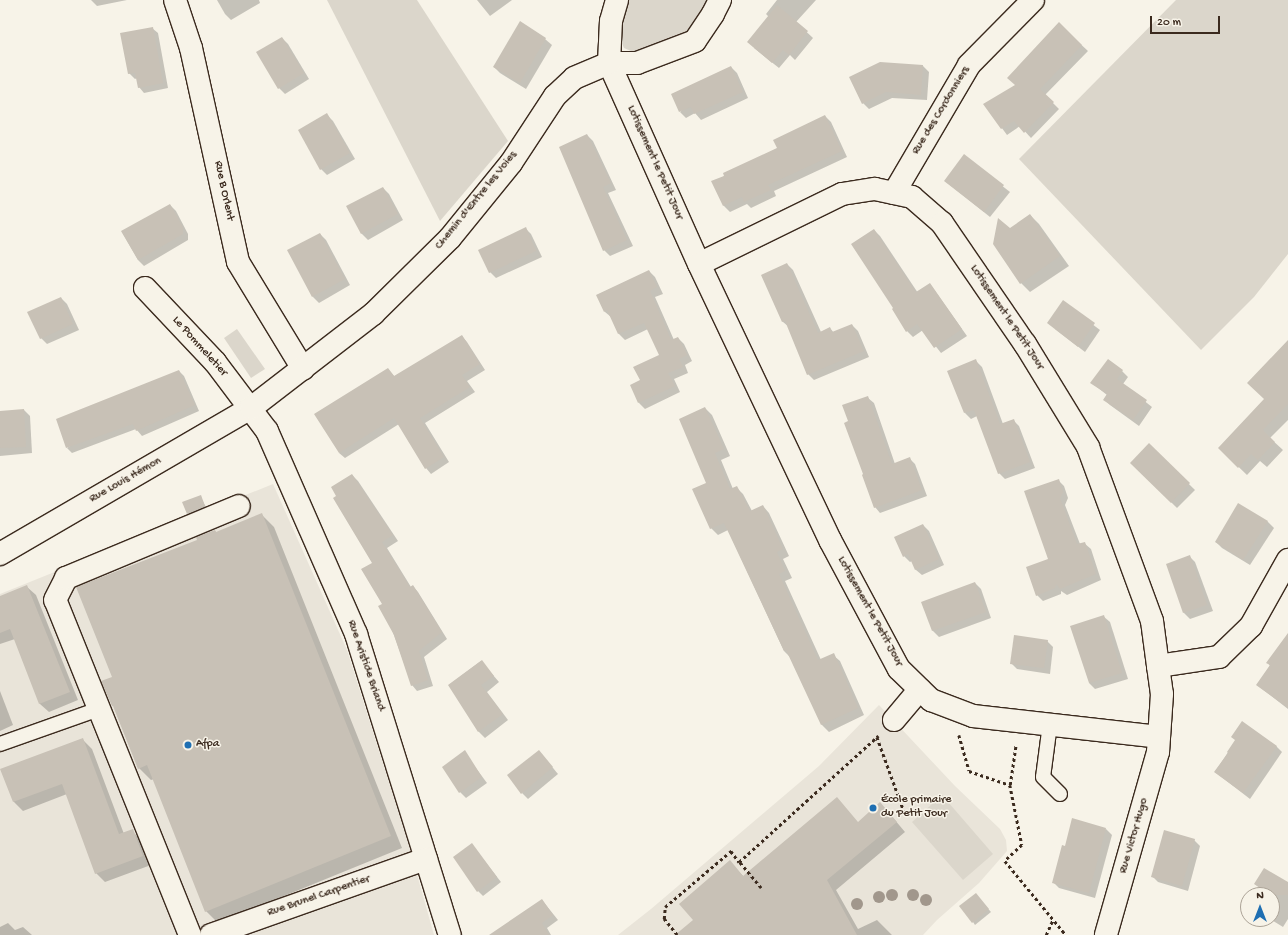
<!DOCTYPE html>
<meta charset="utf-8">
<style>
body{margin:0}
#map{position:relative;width:1288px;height:935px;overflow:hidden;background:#f7f3e8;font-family:"Gochi Hand",sans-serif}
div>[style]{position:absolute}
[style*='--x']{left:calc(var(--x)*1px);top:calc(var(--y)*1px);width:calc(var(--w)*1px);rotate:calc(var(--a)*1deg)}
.built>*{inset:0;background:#e9e4d9}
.green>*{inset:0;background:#dbd6cb}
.shadow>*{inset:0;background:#0003}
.building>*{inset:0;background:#c8c1b6}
.path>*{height:2.5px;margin-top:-1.25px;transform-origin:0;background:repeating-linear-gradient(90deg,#3b2a1e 0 3px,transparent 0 6px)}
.roads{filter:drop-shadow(1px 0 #3b2a1e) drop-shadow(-1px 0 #3b2a1e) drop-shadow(0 1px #3b2a1e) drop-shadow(0 -1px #3b2a1e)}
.service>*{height:14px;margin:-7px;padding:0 7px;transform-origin:7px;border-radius:7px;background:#f7f3e8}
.minor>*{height:22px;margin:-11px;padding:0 11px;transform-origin:11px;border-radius:11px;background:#f7f3e8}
.trees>*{width:12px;height:12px;margin:-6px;border-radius:50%;background:#a1978c}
.dots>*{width:11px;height:11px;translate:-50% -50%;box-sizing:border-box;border:2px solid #f7f3e8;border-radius:50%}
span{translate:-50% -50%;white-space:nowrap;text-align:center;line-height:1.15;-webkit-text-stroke:3px #f7f3e8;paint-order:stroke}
.street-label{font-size:12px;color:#3b2a1e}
.poi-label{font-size:12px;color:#3b2a1e}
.left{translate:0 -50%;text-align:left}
.north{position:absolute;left:1240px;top:887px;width:40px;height:40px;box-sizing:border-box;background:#f7f3e8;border:1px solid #aca397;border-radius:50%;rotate:0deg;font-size:11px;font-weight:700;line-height:16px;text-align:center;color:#3b2a1e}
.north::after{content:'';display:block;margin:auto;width:14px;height:18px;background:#1f6fb2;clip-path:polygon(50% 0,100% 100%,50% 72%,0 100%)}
.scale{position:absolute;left:1150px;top:16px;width:70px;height:18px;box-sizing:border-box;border:2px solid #3b2a1e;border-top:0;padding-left:5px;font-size:12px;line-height:14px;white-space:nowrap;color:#3b2a1e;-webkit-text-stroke:3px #f7f3e8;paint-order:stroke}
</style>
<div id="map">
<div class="built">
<div style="clip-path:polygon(273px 484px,347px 650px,407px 839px,434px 935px,0 935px,0 594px)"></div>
<div style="clip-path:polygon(879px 705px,955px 786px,1000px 829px,1006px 840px,1007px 851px,979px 883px,937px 920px,923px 935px,618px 935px,651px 909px,819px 766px)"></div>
</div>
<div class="green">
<div style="clip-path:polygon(327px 0,417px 0,508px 141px,440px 221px)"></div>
<div style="clip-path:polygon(623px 0,713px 0,691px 37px,638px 54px,624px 48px,620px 39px)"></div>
<div style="clip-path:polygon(1176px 0,1288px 0,1288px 254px,1254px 297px,1201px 350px,1019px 159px)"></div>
<div style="clip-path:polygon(237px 329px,265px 369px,251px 378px,224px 338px)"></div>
<div style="clip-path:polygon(942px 795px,993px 854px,963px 880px,912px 822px)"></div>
</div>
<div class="shadow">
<div style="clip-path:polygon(91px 0,127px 0,97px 6px)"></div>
<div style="clip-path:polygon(217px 0,259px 0,260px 3px,231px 20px,225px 14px)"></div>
<div style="clip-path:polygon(477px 0,512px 0,490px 16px)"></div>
<div style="clip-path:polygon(777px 0,816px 0,796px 22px,813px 38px,795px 60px,790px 55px,779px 68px,754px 48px,769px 17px,766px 14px)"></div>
<div style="clip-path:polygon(520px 23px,545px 39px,552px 45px,526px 89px,500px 73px,494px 67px)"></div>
<div style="clip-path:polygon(1059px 24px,1088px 51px,1045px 95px,1059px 109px,1031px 138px,1020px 126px,1007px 135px,985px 105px,1017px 86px)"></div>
<div style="clip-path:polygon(152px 28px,158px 33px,168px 88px,144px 93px,139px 87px,137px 78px,135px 79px,129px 73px)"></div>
<div style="clip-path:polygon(282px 38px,288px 44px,309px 79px,285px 94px,279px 88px,258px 53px)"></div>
<div style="clip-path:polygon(923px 66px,929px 72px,927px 100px,892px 98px,869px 109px,863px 103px)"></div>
<div style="clip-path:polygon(731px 67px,737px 73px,748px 98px,701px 120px,695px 113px,686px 118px,680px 112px)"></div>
<div style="clip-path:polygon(327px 115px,333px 121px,355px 159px,327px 175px,321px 169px)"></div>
<div style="clip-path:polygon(825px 116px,831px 122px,847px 157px,774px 191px,776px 196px,751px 208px,747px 204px,730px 212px,724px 206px,713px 182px,778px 148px)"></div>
<div style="clip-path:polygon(587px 135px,593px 141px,616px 190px,608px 193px,633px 246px,610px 256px,604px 250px)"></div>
<div style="clip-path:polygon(964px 156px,1010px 192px,990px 217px,945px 181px)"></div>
<div style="clip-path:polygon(383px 188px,389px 194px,403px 220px,368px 240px,362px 234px,348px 207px)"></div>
<div style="clip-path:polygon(170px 205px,176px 211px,188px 234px,188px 240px,144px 266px,138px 260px,122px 232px)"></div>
<div style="clip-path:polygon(1030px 215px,1039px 224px,1069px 266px,1030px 292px,1021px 283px,994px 244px,1010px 229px)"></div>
<div style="clip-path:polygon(525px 228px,531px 234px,542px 257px,496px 278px,490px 272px)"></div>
<div style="clip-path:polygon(874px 230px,880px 236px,918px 293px,930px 284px,967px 336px,941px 353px,923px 330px,913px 337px,907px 331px,895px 308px)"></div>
<div style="clip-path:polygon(320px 234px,326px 240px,350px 285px,319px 303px,313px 297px)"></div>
<div style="clip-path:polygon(787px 264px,793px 270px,821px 332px,830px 328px,834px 333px,852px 325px,858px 331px,869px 357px,814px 380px,808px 374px,789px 327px,783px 322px,763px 275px)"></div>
<div style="clip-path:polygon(649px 271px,655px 277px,663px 294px,655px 297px,674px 340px,678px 338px,684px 344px,692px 361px,685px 365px,688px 373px,674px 379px,680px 392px,645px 409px,639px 403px,641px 381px,661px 356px,648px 329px,625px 340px,619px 334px,611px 317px,605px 312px,597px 295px)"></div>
<div style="clip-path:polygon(61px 298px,67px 304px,79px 330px,47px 344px,41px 338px)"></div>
<div style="clip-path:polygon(1063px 302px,1100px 330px,1085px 352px,1055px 329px)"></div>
<div style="clip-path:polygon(462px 336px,467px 342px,485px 370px,467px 381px,475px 392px,425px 423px,449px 462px,431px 474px,426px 468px,399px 424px,345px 458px,339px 453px,388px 369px,395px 377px)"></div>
<div style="clip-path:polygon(1288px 350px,1288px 420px,1270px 438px,1283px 450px,1267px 467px,1260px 461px,1247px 475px,1219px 448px,1265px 399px)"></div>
<div style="clip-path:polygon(976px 361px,982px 367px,1003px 424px,1013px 420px,1019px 426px,1035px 468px,1005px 479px,999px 473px,977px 416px,971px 419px,965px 413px)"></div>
<div style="clip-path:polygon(179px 371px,184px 376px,199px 411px,142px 436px,136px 429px,72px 453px,67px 448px)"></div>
<div style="clip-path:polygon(1122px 371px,1128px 377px,1123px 384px,1152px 407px,1139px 426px,1110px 405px,1104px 399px,1107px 395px,1092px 383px)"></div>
<div style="clip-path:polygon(868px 398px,874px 403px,895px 464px,909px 458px,915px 464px,927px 496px,880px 513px,875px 507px,849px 421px)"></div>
<div style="clip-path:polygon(705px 408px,712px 415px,730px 456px,721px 460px,733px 489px,736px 487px,743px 494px,752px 511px,763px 506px,769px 513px,789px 556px,783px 559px,792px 578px,785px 581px,821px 660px,833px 655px,840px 661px,864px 715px,829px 732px,822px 725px,790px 657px,784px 651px,728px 530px,718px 535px,711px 528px,707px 484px)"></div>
<div style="clip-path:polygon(24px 410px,30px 416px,32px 453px,0 456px,0 412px)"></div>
<div style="clip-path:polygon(1149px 445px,1195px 490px,1177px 508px,1131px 463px)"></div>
<div style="clip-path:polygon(352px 475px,358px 481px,398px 541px,387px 548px,411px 587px,413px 586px,418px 592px,447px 639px,424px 657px,433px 686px,417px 691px,412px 685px,383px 605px)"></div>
<div style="clip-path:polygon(1058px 480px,1064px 486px,1068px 498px,1065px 505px,1080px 544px,1084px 543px,1091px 549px,1101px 580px,1067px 595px,1061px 591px,1061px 594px,1043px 601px,1037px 595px,1049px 560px)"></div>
<div style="clip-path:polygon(200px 496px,207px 509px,190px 516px,188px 514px)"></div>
<div style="clip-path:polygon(1239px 505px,1268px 522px,1274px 528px,1250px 565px,1222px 548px,1216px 542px)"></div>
<div style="clip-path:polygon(262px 515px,274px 527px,402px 848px,218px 923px,206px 911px,154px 779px,151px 780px,139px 768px,198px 540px,215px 531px,217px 533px)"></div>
<div style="clip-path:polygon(923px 525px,929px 531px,944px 565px,922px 575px,916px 570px,912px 561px,910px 562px,904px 556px)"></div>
<div style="clip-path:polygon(1189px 556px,1195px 562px,1213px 611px,1190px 619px,1184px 613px)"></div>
<div style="clip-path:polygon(975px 583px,981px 589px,991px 618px,939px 637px,933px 631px,922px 603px)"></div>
<div style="clip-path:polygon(27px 587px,36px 595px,78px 700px,49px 712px,40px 704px,15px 639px,0 644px,0 597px)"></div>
<div style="clip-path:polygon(1103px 616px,1110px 622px,1128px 679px,1095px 689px,1089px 683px)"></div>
<div style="clip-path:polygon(1047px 641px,1053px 647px,1050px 674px,1017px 669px,1011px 663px)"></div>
<div style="clip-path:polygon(1288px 641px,1288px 709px,1257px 685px,1270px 666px,1268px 663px)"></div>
<div style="clip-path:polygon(481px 661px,499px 682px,487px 692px,508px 720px,485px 738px,479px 732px,449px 685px)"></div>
<div style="clip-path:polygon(0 691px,13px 725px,0 731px)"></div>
<div style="clip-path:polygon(82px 739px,92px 749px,124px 834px,132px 831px,141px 840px,151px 865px,105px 882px,96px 873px,67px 794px,23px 811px,14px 802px,2px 770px)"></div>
<div style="clip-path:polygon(1236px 740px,1276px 746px,1282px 752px,1250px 799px,1215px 772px)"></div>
<div style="clip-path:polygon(539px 751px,558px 774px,528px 799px,522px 793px)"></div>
<div style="clip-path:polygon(464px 752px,487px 783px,466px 798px,460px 792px)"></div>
<div style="clip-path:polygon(889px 813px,905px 832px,836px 890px,858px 929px,877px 920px,892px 935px,688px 935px,694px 920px,730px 862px,744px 877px,858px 823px)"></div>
<div style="clip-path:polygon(1106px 829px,1112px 835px,1095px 898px,1059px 888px,1053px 882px,1066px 847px)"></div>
<div style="clip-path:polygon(1194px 840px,1200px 846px,1188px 891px,1158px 882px,1152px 876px)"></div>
<div style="clip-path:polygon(472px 845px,501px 882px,483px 896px,478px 891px)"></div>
<div style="clip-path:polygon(1288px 883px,1288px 919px,1283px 927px,1270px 919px,1272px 919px,1272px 895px,1264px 895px,1265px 892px,1255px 884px)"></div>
<div style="clip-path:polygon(978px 897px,991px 912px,975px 925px,973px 922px)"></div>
<div style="clip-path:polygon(542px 900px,558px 920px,547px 928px,551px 935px,508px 935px)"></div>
<div style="clip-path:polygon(8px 923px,15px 930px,23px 927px,32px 935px,0 935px,0 927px)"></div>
</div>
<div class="building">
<div style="clip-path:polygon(777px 5px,808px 31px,789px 55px,783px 50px,772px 63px,747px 42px)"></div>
<div style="clip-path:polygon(520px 21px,546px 38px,520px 83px,493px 67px)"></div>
<div style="clip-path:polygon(1059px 22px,1082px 45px,1040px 89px,1054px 102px,1024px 133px,1014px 121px,1001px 129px,983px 104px,1015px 85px,1007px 78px)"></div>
<div style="clip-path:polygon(153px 27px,163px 83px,138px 88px,135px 73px,128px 74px,120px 33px)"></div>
<div style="clip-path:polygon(282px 37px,304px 73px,278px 89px,256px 52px)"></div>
<div style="clip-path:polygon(880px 62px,923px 65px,921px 95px,886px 92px,862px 104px,849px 77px)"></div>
<div style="clip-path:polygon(731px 66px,743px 92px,694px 114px,691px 107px,679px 112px,671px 94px)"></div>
<div style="clip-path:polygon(327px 113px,350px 153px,320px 170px,298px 130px)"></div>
<div style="clip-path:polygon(825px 115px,842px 151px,768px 185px,771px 190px,744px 202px,742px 197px,723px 206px,711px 181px,724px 176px,723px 173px,777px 148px,773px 140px)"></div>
<div style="clip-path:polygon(587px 134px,611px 183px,603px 187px,627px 240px,603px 251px,559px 147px)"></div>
<div style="clip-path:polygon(964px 154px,1004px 185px,984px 212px,944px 181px)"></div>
<div style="clip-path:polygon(383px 187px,398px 214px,361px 234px,346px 206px)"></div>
<div style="clip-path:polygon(170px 204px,183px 227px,183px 234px,138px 260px,121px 231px)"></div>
<div style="clip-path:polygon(1030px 214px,1060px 256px,1020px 284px,993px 244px,998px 218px,1010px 228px)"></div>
<div style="clip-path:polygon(526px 227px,536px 251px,489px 273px,478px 250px)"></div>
<div style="clip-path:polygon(874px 229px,916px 292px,930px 283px,962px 329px,934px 348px,917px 324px,906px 332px,892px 309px,893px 308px,851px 244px)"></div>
<div style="clip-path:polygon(320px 233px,345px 279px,312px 297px,287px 250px)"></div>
<div style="clip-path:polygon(787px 263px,818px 333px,830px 327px,832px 332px,852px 324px,864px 351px,807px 375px,785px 321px,782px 322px,761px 275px)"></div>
<div style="clip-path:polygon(649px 270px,657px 287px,650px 291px,671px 340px,678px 337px,687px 355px,679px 359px,683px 367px,668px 373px,675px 386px,638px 403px,630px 385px,640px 380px,633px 367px,659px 355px,644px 323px,618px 334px,607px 310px,604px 312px,596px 295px)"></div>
<div style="clip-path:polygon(61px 297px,73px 324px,40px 339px,27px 312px)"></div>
<div style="clip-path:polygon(1063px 300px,1095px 323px,1078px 347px,1047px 323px)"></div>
<div style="clip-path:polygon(462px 335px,480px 364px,462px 375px,470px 387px,420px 418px,444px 457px,425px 469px,394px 418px,339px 453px,314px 414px,388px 368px,394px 376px)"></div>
<div style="clip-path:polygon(1288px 340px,1288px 404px,1263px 430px,1275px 442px,1258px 460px,1251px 454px,1238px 468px,1218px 448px,1264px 399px,1247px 383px)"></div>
<div style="clip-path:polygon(976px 359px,1000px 424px,1014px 419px,1030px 462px,998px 474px,974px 410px,964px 413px,947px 371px)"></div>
<div style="clip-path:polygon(1108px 359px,1123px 370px,1117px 379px,1147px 400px,1133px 420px,1103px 400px,1107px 394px,1090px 383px)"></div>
<div style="clip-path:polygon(179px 370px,195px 405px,136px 431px,133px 424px,66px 448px,56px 419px)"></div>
<div style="clip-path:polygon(868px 396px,892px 464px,910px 457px,922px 490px,874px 508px,862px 475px,863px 474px,844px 423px,848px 421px,842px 405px)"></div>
<div style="clip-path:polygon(705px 407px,724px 449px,715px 453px,730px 489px,737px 486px,750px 511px,763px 505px,783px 549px,777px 552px,785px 571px,779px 574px,818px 660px,834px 653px,858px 708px,821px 725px,786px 650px,784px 651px,724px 523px,710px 529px,692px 489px,706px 483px,679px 419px)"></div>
<div style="clip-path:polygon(24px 409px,26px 447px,0 448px,0 411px)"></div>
<div style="clip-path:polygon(1149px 443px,1190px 483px,1171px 503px,1130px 463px)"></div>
<div style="clip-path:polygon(352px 474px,393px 535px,382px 542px,410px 587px,413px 585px,442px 632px,419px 651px,428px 680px,411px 686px,394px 635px,378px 606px,382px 604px,361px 569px,372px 563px,333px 498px,336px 496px,331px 487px)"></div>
<div style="clip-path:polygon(1059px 479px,1063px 492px,1060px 498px,1077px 544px,1085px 542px,1096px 574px,1060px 589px,1056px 584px,1055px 588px,1036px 596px,1026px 567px,1048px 559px,1024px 491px)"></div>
<div style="clip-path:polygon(201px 495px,205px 506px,187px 514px,182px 502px)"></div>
<div style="clip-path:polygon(1238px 503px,1268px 521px,1243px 560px,1215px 542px)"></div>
<div style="clip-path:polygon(262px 513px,391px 836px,205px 912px,147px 765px,138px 769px,113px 706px,112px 706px,101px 681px,112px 677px,76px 587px,197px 540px,196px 537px,215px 530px,216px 532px)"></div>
<div style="clip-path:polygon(923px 524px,939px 559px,915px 570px,908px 554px,903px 557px,894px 537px)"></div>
<div style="clip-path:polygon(1190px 555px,1207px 605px,1183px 613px,1166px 564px)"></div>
<div style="clip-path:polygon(975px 582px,986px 612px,932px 631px,921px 602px)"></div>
<div style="clip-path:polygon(27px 585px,70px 692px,39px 704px,10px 629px,0 633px,0 596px)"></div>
<div style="clip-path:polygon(1104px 615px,1122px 673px,1089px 683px,1070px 626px)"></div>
<div style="clip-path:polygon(1288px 633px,1288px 708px,1256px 685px,1270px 665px,1266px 663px)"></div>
<div style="clip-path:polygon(1014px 635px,1048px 640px,1044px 668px,1010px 664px)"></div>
<div style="clip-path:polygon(482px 660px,494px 676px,481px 685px,503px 714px,478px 732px,448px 685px)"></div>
<div style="clip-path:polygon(1242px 721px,1277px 746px,1243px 793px,1214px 772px,1228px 753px,1227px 752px,1235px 740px,1231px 737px)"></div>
<div style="clip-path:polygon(83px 738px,119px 834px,133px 829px,143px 856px,95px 874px,62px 784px,13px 802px,0 769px)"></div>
<div style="clip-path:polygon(465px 750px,482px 777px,459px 793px,442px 767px)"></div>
<div style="clip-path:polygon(539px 750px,553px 767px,521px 794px,507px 775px)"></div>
<div style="clip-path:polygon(837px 797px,858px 822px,880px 802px,897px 822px,827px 880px,857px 935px,675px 935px,693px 920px,679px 904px,730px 860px,743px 876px)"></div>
<div style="clip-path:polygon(1072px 818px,1106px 828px,1089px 893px,1052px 883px,1062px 845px,1065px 846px)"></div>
<div style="clip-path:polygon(1164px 830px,1195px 839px,1182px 886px,1151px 877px)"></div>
<div style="clip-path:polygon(472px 843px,497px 877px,477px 892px,453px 857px)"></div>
<div style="clip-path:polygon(1264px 868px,1288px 882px,1288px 895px,1271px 895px,1254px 884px)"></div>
<div style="clip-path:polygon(976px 893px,989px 909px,972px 923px,959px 906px)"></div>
<div style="clip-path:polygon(542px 899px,553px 915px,542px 923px,549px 935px,489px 935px)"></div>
</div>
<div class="path">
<div style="--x:959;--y:735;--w:37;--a:74"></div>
<div style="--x:969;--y:771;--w:43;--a:18.9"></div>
<div style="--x:1010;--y:785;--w:61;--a:78.7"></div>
<div style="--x:1022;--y:845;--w:23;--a:137"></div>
<div style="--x:1005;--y:861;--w:96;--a:50.5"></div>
<div style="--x:877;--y:737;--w:82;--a:70"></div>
<div style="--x:1010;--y:785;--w:41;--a:-81.7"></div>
<div style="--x:761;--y:888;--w:34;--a:-130"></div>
<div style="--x:739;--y:862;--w:188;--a:-42.2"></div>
<div style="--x:677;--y:935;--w:21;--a:-129"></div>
<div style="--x:664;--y:919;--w:12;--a:-85"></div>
<div style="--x:665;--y:907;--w:87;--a:-40.3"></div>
<div style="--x:731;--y:851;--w:14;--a:54"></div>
<div style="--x:1046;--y:935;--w:17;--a:-66"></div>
</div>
<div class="roads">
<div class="service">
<div style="--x:1050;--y:724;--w:53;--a:97.5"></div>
<div style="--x:1043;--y:777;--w:24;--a:45"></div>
<div style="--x:0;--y:744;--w:105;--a:-19.5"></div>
</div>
<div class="minor">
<div style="--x:175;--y:0;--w:51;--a:71.6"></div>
<div style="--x:191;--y:48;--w:219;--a:77.6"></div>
<div style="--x:238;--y:262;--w:125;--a:58.7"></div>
<div style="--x:720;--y:0;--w:16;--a:117"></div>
<div style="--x:713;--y:14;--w:32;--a:124"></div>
<div style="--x:695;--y:41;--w:62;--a:159.2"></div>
<div style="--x:637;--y:63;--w:28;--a:180"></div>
<div style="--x:609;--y:63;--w:220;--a:65.9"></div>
<div style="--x:699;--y:264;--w:306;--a:64.6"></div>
<div style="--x:830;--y:540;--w:146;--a:61.9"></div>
<div style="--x:899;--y:669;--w:45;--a:44.1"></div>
<div style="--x:931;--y:700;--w:45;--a:20.9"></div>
<div style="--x:973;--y:716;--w:187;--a:6.4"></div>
<div style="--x:894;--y:193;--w:148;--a:-59.6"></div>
<div style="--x:969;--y:65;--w:91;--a:-45.4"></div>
<div style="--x:699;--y:264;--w:159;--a:-26.1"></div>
<div style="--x:842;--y:194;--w:33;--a:-9"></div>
<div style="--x:875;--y:189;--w:38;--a:12"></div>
<div style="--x:912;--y:197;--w:40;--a:41"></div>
<div style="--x:942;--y:223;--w:147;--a:55.6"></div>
<div style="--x:1025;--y:344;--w:121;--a:58.5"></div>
<div style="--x:1088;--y:447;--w:185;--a:69.8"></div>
<div style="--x:1152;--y:621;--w:45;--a:82.4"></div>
<div style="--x:1158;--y:666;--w:28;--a:82"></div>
<div style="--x:1162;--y:694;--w:58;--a:93.9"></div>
<div style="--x:1158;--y:752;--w:190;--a:105.9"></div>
<div style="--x:145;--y:288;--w:102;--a:46.6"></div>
<div style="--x:215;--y:362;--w:86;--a:53"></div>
<div style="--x:267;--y:431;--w:222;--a:66.3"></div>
<div style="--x:356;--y:634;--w:315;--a:72.7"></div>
<div style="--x:0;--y:554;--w:290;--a:-30.2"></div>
<div style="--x:251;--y:408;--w:154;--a:-37.6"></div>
<div style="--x:373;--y:314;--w:108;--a:-44.6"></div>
<div style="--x:450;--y:238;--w:97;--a:-50.9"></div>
<div style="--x:511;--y:163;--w:80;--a:-56.7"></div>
<div style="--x:555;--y:96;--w:26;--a:-43"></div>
<div style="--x:574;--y:78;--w:38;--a:-23"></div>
<div style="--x:609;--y:63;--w:42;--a:-87.3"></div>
<div style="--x:611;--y:21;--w:22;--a:-74"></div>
<div style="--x:1158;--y:666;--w:62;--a:-8.4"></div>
<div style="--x:1219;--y:657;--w:45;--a:-44.1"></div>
<div style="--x:1251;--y:626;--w:76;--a:-60.7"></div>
<div style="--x:894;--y:720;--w:40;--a:-50"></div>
<div style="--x:190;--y:935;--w:361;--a:-111.9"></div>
<div style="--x:55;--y:600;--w:25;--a:-63"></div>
<div style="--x:66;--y:578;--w:187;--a:-22.6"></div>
<div style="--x:211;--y:935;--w:228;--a:-19.5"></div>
</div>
</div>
<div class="trees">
<div style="left:892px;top:895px"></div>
<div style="left:913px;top:895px"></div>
<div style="left:879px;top:897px"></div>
<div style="left:926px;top:900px"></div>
<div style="left:857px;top:904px"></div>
</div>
<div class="dots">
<div style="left:188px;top:745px;background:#1f6fb2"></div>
<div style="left:873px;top:808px;background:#1f6fb2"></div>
</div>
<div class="street-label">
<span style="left:942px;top:111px;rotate:-59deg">Rue des Cordonniers</span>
<span style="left:654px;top:163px;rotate:66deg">Lotissement le Petit Jour</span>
<span style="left:223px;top:191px;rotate:78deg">Rue B Orlent</span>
<span style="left:477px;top:201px;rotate:-51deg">Chemin d'Entre les Voies</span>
<span style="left:1006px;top:318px;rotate:56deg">Lotissement le Petit Jour</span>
<span style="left:199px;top:347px;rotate:48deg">Le Pommeletier</span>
<span style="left:126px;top:481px;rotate:-30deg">Rue Louis Hémon</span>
<span style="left:869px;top:612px;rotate:61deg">Lotissement le Petit Jour</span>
<span style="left:365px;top:666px;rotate:71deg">Rue Aristide Briand</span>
<span style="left:1135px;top:836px;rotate:-74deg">Rue Victor Hugo</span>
<span style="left:319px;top:897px;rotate:-19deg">Rue Brunel Carpentier</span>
</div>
<div class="poi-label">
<span class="left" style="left:196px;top:745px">Afpa</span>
<span class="left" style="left:881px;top:808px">École primaire<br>du Petit Jour</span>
</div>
<div class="north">N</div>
<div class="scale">20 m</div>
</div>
